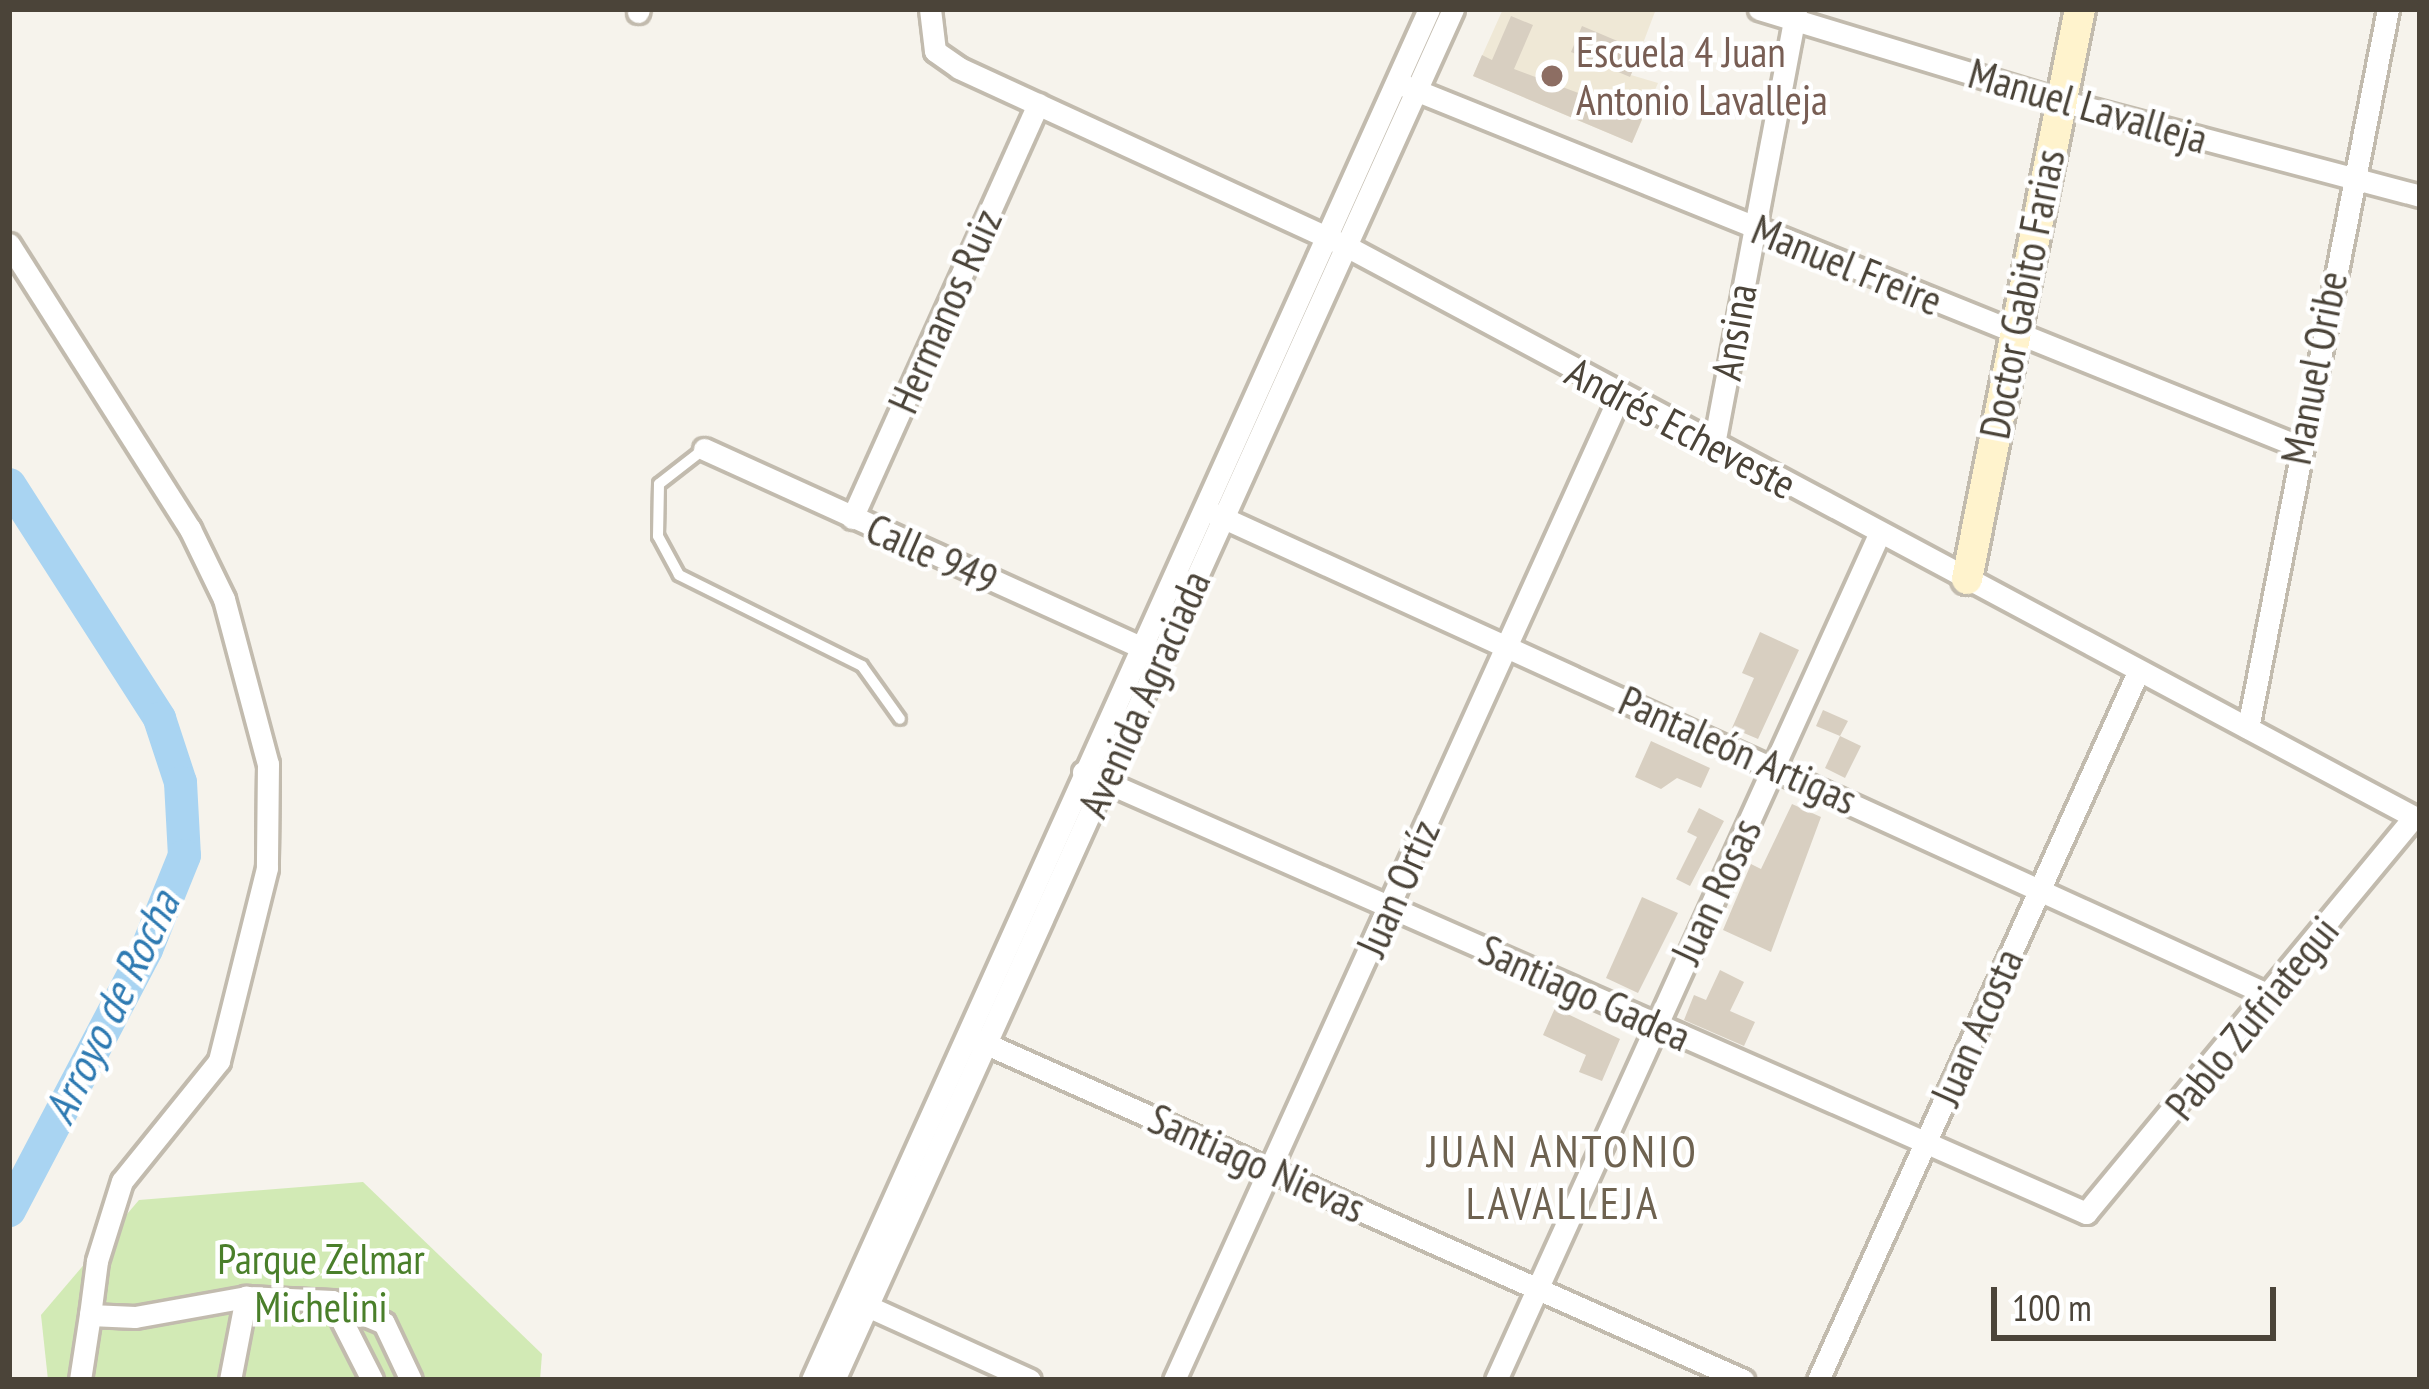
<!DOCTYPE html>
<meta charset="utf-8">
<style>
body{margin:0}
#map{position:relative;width:2429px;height:1389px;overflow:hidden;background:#f6f3ec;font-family:"PT Sans Narrow",sans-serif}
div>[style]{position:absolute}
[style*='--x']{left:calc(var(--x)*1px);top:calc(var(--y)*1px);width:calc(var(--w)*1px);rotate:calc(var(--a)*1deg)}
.education>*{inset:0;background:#efe8d6}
.green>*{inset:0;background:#d2eab5}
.river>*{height:33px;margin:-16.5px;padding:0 16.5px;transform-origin:16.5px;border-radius:16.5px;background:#a9d4f2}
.building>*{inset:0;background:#d8cfc1}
.roads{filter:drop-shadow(3px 0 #c2bbae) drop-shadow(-3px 0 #c2bbae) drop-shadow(0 3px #c2bbae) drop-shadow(0 -3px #c2bbae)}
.lane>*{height:10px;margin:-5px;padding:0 5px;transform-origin:5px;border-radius:5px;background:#fff}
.street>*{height:21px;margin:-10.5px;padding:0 10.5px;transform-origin:10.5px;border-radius:10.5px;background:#fff}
.secondary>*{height:30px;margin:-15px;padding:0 15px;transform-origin:15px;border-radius:15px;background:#fff3cd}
.dots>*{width:33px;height:33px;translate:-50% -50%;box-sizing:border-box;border:6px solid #fff;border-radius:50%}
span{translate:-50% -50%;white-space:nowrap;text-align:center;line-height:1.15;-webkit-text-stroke:9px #fff;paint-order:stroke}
.education-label{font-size:42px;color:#785e54}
.left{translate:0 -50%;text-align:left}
.street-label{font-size:42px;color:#4b4439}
.park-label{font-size:42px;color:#4a7f2a}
.water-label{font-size:45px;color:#2e7ab2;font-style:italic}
.neighbourhood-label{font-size:45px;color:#6e6250;letter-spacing:3px}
.frame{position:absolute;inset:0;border:12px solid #4b4439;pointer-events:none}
.scale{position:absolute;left:1991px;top:1287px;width:285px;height:54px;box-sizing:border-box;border:6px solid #4b4439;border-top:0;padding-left:15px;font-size:36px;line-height:42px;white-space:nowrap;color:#4b4439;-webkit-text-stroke:9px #fff;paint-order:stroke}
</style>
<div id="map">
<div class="education">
<div style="clip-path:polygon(1503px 9px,1656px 9px,1631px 75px,1658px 83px,1632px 143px,1473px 76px)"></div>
</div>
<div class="green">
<div style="clip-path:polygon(363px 1182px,542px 1354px,540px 1380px,48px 1380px,41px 1315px,139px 1200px)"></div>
</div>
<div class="river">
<div style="--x:9;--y:484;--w:278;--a:57.3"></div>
<div style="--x:159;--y:718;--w:67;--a:71.8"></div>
<div style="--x:180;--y:782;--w:73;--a:86.9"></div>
<div style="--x:184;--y:855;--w:101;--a:112"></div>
<div style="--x:146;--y:949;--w:295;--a:117.7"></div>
</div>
<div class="building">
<div style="clip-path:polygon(1511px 16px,1533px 25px,1514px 69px,1643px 117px,1632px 143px,1473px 76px,1482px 55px,1492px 60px)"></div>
<div style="clip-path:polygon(1582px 26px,1641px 51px,1630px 77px,1571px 52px)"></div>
<div style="clip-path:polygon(1760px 632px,1799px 650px,1758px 739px,1732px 728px,1754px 678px,1742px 673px)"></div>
<div style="clip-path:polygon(1823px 710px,1848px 721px,1840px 736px,1816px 726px)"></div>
<div style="clip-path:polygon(1840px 736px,1861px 746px,1845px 778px,1825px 768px)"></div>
<div style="clip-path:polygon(1651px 741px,1710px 768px,1701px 788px,1677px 778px,1661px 789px,1635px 777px)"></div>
<div style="clip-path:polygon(1792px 804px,1821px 817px,1771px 952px,1723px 930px,1751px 864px,1761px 869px)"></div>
<div style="clip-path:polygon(1699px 808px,1724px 821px,1690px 886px,1676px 879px,1697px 837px,1687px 832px)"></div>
<div style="clip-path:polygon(1642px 897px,1678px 913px,1638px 993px,1606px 978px)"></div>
<div style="clip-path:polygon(1720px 970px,1744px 982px,1730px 1011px,1755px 1022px,1744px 1046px,1684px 1020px,1694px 995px,1706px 1000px)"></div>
<div style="clip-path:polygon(1555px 1008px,1620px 1039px,1602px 1081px,1579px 1072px,1586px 1055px,1543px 1035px)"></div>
</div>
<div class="roads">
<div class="lane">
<div style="--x:704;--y:449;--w:57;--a:142.1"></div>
<div style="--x:659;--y:484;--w:52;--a:91.1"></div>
<div style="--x:658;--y:536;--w:44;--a:61.7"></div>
<div style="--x:679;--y:575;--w:204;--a:26.4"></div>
<div style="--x:862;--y:666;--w:65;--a:54.4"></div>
</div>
<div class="street">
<div style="--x:930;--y:9;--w:42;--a:83.2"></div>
<div style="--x:935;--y:51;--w:29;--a:35"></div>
<div style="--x:959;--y:68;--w:428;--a:24.7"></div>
<div style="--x:1348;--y:247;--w:1216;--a:28.13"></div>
<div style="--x:1759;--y:9;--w:316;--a:16.9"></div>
<div style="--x:2061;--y:101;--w:371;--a:14.8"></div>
<div style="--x:638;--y:12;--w:3;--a:-72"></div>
<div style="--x:1403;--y:85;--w:965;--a:21.97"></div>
<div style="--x:9;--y:244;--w:338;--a:57.6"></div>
<div style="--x:190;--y:529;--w:78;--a:64.1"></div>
<div style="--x:224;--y:599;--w:171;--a:75.1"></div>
<div style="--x:268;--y:764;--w:104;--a:90.6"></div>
<div style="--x:267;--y:868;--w:199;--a:104"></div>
<div style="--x:219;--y:1061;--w:154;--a:128.9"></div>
<div style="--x:122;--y:1181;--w:84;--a:107.4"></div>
<div style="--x:97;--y:1261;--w:54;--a:97.4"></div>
<div style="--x:90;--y:1315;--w:45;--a:2.5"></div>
<div style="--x:135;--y:1317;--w:113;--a:-10.2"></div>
<div style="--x:246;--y:1297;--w:86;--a:2.7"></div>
<div style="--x:332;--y:1301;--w:56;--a:22.9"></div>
<div style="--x:384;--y:1323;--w:63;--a:64.7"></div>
<div style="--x:1714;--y:444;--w:443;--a:-79.3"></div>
<div style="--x:704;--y:449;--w:490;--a:24.4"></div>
<div style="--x:1215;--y:514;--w:1161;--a:24.53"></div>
<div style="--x:852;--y:518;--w:454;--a:-65.8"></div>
<div style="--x:2248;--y:728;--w:733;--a:-78.98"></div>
<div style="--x:1083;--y:772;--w:1096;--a:23.73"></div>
<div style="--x:2086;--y:1213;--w:514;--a:-50.37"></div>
<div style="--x:973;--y:1038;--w:843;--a:23.95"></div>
<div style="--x:854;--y:1300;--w:193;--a:24.4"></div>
<div style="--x:332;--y:1301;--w:89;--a:63.1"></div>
<div style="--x:80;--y:1380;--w:66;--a:-81.3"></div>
<div style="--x:230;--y:1380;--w:85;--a:-79.1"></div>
<div style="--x:812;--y:1380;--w:1503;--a:-65.77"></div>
<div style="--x:834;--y:1380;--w:1504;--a:-65.7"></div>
<div style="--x:1174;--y:1380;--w:1081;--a:-65.64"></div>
<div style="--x:1496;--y:1380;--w:929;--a:-65.64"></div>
<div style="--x:1818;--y:1380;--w:775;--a:-65.68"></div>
</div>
<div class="secondary">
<div style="--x:1967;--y:579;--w:581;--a:-78.79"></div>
</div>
</div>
<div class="dots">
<div style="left:1552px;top:76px;background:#8d6e63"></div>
</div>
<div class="education-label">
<span class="left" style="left:1576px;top:76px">Escuela 4 Juan<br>Antonio Lavalleja</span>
</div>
<div class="street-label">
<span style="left:2088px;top:106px;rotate:16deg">Manuel Lavalleja</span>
<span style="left:1847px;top:265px;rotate:22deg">Manuel Freire</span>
<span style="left:2022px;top:294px;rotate:-79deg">Doctor Gabito Farias</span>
<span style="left:945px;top:311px;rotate:-66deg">Hermanos Ruiz</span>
<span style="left:1734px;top:332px;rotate:-80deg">Ansina</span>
<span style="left:2314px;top:368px;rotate:-79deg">Manuel Oribe</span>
<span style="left:1681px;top:428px;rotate:28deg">Andrés Echeveste</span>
<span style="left:932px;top:554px;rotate:24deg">Calle 949</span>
<span style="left:1144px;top:694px;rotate:-66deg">Avenida Agraciada</span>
<span style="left:1738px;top:750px;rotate:24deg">Pantaleón Artigas</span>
<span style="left:1398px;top:888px;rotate:-66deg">Juan Ortíz</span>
<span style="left:1716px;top:891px;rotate:-65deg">Juan Rosas</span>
<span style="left:1585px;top:993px;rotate:24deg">Santiago Gadea</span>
<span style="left:2252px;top:1018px;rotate:-51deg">Pablo Zufriategui</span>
<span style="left:1977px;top:1027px;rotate:-66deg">Juan Acosta</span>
<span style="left:1257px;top:1163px;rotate:24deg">Santiago Nievas</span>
</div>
<div class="park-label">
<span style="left:321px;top:1283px">Parque Zelmar<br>Michelini</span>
</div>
<div class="water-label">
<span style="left:111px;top:1007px;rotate:-64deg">Arroyo de Rocha</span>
</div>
<div class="neighbourhood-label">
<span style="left:1563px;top:1177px">JUAN ANTONIO<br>LAVALLEJA</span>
</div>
<div class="frame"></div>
<div class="scale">100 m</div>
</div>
